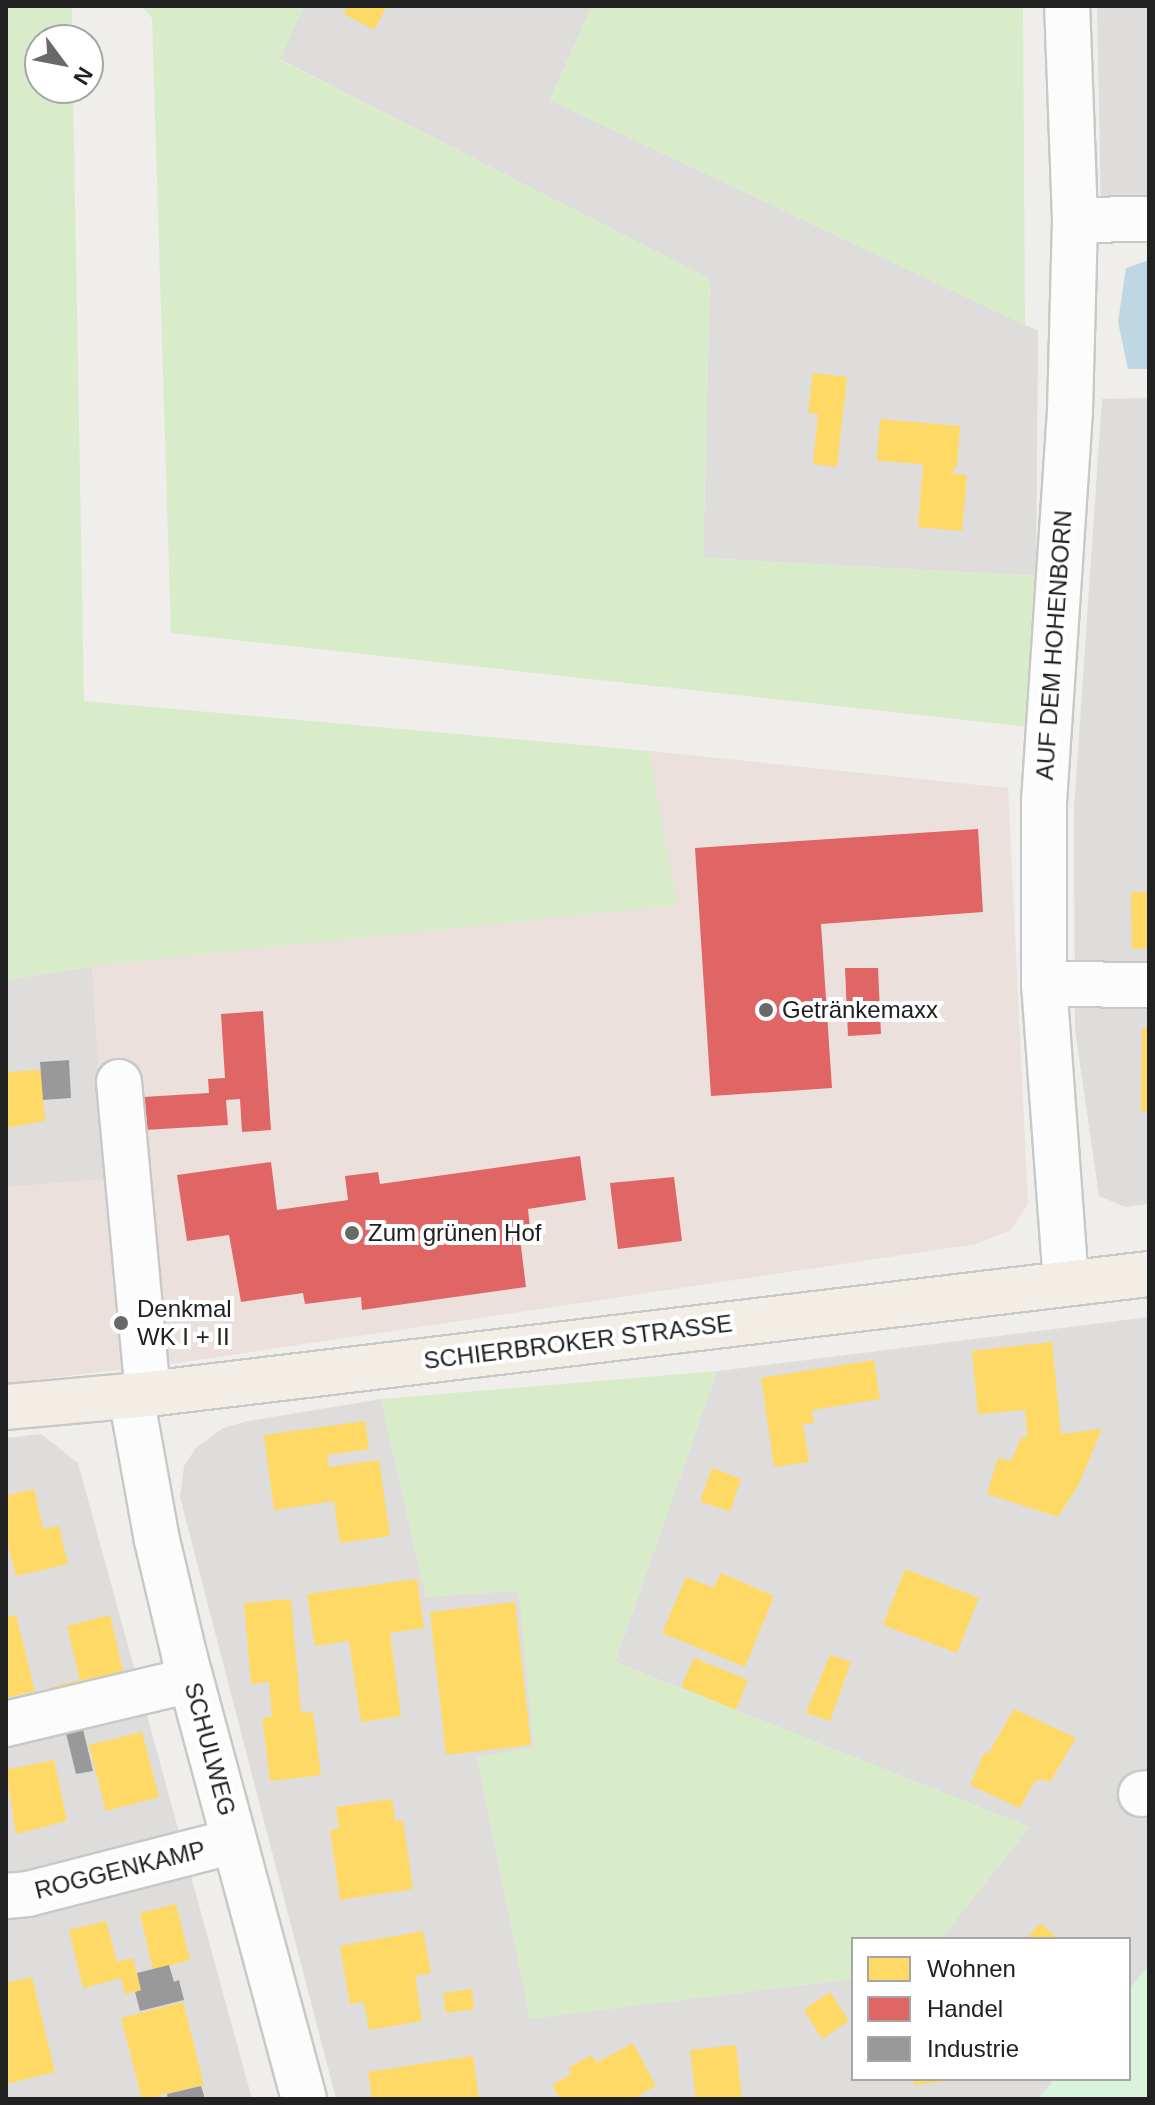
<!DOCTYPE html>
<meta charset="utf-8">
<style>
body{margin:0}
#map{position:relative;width:1155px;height:2105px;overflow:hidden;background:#efeeea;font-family:Helvetica,sans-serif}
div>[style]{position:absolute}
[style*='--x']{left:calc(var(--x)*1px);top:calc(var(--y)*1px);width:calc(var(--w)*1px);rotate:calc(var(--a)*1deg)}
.residential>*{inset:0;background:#dedddb}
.commercial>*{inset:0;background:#ece0dc}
.grass>*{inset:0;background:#d8ecca}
.park>*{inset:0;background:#d9f4dc}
.water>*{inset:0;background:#bed7e2}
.homes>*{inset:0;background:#ffd966}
.shops>*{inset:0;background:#e06666}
.industry>*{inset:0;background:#999}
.roads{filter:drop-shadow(2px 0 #c8c8c6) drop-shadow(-2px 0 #c8c8c6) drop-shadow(0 2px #c8c8c6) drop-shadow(0 -2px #c8c8c6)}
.minor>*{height:44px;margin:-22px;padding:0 22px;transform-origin:22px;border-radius:22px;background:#fdfcfc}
.major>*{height:44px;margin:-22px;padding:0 22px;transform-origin:22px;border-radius:22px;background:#f2eee6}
.dots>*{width:22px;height:22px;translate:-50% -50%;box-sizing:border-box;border:4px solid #fff;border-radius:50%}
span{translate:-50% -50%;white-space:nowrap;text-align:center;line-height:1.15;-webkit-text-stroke:8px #fff;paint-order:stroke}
.street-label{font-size:24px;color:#212121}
.poi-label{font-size:24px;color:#212121}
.left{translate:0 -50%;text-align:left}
.frame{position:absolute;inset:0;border:8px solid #212121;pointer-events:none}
.legend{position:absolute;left:851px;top:1937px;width:280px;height:144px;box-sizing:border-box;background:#fff;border:2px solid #a6a6a6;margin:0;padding:10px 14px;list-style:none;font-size:24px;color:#212121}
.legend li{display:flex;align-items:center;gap:16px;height:40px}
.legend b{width:40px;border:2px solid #a6a6a6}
.north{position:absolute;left:24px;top:24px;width:80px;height:80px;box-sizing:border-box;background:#fff;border:2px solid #a6a6a6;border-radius:50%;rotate:122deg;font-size:22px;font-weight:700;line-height:32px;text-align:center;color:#212121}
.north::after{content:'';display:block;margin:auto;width:28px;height:36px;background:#696967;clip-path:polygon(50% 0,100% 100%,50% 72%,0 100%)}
</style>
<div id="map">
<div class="residential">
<div style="clip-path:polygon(304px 6px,592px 6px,550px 100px,1038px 331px,1036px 576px,703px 558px,710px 279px,279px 59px)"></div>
<div style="clip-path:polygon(1097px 6px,1149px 6px,1149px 205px,1101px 206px)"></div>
<div style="clip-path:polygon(1149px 398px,1149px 1204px,1125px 1207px,1099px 1196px,1075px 1030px,1074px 809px,1102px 399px)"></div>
<div style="clip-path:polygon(92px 966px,106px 1180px,6px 1187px,6px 980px)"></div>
<div style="clip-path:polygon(1149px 1317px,1149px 2099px,336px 2099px,180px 1497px,184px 1466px,196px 1448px,223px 1428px,248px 1421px,381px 1399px,426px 1597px,519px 1590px,534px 1748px,477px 1757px,530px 2018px,853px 1979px,853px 2079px,1129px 2079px,1129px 1939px,941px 1939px,1029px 1827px,615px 1662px,717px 1371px)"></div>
<div style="clip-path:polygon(41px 1434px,78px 1463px,252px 2099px,6px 2099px,6px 1438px)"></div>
</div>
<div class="commercial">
<div style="clip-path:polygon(649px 751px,1008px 788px,1028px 1204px,1011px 1230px,976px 1244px,177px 1363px,6px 1383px,6px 1187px,106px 1179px,92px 966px,676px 905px)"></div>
</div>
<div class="grass">
<div style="clip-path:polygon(6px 6px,72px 6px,72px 40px,40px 40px,40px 88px,73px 88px,84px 701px,649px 751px,677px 905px,92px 966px,6px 980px)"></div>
<div style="clip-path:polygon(141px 6px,304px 6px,280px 60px,710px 279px,703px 558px,1036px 576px,1030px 727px,171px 633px,152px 18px)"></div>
<div style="clip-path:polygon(592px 6px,1023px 6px,1025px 325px,550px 100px)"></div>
<div style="clip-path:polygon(717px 1371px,615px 1662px,1029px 1827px,941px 1939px,853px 1939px,853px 1979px,530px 2019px,477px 1757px,534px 1747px,519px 1591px,426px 1597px,381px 1399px)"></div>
</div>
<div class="park">
<div style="clip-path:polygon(1149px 1965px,1149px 2099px,1038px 2099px,1055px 2079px,1129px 2079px,1129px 1989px)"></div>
</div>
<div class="water">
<div style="clip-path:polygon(1149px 260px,1149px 369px,1128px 369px,1118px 322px,1126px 268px)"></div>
</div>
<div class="homes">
<div style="clip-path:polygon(348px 6px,387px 6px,374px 30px,344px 14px)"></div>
<div style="clip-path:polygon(813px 373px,847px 377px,837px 467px,813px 464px,818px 414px,808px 413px)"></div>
<div style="clip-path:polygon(880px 419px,960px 426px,957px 467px,954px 467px,953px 474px,967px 475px,962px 531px,918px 527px,923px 464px,877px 461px)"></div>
<div style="clip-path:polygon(1131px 892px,1149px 892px,1149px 948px,1132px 949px)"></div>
<div style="clip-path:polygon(1142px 1028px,1149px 1028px,1149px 1112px,1141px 1111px)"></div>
<div style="clip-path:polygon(41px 1070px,45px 1121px,6px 1128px,6px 1072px)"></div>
<div style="clip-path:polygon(1052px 1342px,1061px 1434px,1102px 1429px,1079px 1484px,1058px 1517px,987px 1494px,998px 1458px,1011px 1461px,1021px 1438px,1027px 1437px,1025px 1410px,978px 1414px,972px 1351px)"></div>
<div style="clip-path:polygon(874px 1360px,880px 1399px,812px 1410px,814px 1423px,803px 1424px,809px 1462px,774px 1467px,761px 1378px)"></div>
<div style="clip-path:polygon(365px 1421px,369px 1449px,327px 1455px,329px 1467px,379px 1460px,390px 1536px,340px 1543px,334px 1501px,274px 1510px,264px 1435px)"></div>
<div style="clip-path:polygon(712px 1468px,741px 1479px,730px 1512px,700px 1501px)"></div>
<div style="clip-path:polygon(34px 1489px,43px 1529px,59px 1526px,68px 1564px,16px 1576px,6px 1538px,6px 1496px)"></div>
<div style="clip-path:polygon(905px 1569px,979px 1598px,957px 1653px,883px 1625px)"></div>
<div style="clip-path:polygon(721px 1573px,774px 1596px,745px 1667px,662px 1633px,686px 1577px,714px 1588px)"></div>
<div style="clip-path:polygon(417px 1579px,424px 1628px,390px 1633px,401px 1716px,361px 1722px,349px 1641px,315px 1646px,307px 1594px)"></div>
<div style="clip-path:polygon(291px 1599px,301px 1713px,313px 1712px,321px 1775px,270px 1781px,262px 1718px,272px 1717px,269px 1682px,251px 1684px,244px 1603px)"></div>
<div style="clip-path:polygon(515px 1602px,531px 1745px,446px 1755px,430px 1612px)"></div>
<div style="clip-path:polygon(16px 1615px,35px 1691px,6px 1698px,6px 1617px)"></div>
<div style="clip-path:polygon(110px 1615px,123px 1671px,100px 1677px,104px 1693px,56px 1704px,51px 1687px,80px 1680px,67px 1626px)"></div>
<div style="clip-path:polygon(830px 1655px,851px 1662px,830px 1721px,806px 1713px)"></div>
<div style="clip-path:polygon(694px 1658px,748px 1680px,736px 1710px,681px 1687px)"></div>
<div style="clip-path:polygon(1014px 1709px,1076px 1738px,1050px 1782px,1042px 1779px,1034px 1782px,1020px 1808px,970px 1785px,984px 1753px,988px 1754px)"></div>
<div style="clip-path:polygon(142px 1732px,159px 1797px,106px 1811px,89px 1745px)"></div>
<div style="clip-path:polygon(54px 1760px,67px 1821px,16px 1834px,6px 1770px)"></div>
<div style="clip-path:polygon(392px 1799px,395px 1821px,403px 1820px,413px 1889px,340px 1900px,330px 1830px,339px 1829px,336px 1807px)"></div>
<div style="clip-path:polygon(176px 1904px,190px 1960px,153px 1970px,140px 1913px)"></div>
<div style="clip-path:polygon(106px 1921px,117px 1962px,133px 1958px,141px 1990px,125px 1994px,121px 1978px,83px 1988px,69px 1930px)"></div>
<div style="clip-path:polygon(1040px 1923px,1059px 1939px,1026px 1939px)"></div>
<div style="clip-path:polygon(423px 1931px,431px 1973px,415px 1976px,422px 2021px,369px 2030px,364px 2002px,350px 2004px,340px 1946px)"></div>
<div style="clip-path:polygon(32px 1977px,55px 2072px,6px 2084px,6px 1983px)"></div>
<div style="clip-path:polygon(472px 1989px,474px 2009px,446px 2013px,443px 1993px)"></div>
<div style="clip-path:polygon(830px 1992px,849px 2021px,822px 2039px,804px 2010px)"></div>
<div style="clip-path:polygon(183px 2002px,204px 2085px,142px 2099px,121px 2018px)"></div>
<div style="clip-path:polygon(633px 2043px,656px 2086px,632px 2099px,560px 2099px,552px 2085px,572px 2074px,568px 2068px,592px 2055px,596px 2063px)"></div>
<div style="clip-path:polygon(736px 2045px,742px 2099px,696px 2099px,690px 2050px)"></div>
<div style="clip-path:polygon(473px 2056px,479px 2098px,372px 2099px,368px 2072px)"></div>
<div style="clip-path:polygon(913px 2079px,951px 2079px,951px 2081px,914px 2085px)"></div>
</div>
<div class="shops">
<div style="clip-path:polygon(978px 829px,983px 912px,821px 924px,832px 1088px,711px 1096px,695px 848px)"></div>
<div style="clip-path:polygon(845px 968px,878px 968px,881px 1034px,848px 1036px)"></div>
<div style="clip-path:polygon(263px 1011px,271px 1130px,242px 1132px,240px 1099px,226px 1100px,228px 1125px,128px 1131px,126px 1082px,142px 1081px,143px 1097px,209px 1093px,208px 1079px,225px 1078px,221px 1014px)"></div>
<div style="clip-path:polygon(580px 1156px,586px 1200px,528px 1209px,530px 1228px,519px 1230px,526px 1287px,362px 1310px,361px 1297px,305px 1304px,303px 1293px,241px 1302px,229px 1235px,187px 1241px,177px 1175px,271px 1162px,277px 1210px,348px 1200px,345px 1176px,378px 1172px,380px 1184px)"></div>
<div style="clip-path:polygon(674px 1177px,682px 1241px,618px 1249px,610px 1183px)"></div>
</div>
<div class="industry">
<div style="clip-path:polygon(69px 1060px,71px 1098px,43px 1100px,40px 1062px)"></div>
<div style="clip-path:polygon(81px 1721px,93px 1771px,76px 1774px,64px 1725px)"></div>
<div style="clip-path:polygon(169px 1965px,174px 1982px,179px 1980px,184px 2000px,140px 2011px,135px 1992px,141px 1990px,137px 1973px)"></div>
<div style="clip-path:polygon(201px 2086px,205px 2099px,168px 2099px,167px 2094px)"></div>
</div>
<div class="roads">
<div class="minor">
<div style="--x:1075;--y:220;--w:74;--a:-0.8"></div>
<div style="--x:1044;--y:984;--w:105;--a:0.5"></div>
<div style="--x:119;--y:1082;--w:313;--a:84.7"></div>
<div style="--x:1066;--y:1283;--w:300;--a:-94.2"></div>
<div style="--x:1044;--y:984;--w:182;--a:-90"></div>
<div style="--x:1044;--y:802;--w:392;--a:-86.2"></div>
<div style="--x:1070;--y:411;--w:191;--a:-88.5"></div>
<div style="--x:1075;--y:220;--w:214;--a:-92.1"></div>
<div style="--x:131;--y:1396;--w:146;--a:79.8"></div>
<div style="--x:157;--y:1540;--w:121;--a:76.7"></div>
<div style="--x:185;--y:1658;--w:457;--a:74.9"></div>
<div style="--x:6;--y:1724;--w:190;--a:-13.4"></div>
<div style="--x:1141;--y:1794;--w:8;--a:-7"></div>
<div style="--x:6;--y:1896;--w:22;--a:-5"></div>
<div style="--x:28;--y:1894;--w:213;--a:-14.4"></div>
</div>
<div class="major">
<div style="--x:6;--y:1407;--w:143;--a:-5.2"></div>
<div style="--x:148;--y:1394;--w:1008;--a:-6.84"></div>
</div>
</div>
<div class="dots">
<div style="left:766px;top:1010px;background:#696967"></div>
<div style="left:352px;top:1233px;background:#696967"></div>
<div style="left:121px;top:1323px;background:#696967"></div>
</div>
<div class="street-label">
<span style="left:1054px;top:645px;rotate:-86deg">AUF DEM HOHENBORN</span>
<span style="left:578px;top:1342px;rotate:-7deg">SCHIERBROKER STRASSE</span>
<span style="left:210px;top:1749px;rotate:75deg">SCHULWEG</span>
<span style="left:120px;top:1870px;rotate:-14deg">ROGGENKAMP</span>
</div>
<div class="poi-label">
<span class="left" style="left:782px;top:1010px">Getränkemaxx</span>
<span class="left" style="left:368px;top:1233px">Zum grünen Hof</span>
<span class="left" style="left:137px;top:1323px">Denkmal<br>WK I + II</span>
</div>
<div class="frame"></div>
<ul class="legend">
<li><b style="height:22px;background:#ffd966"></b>Wohnen</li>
<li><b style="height:22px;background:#e06666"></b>Handel</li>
<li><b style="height:22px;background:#999"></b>Industrie</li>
</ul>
<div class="north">N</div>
</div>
